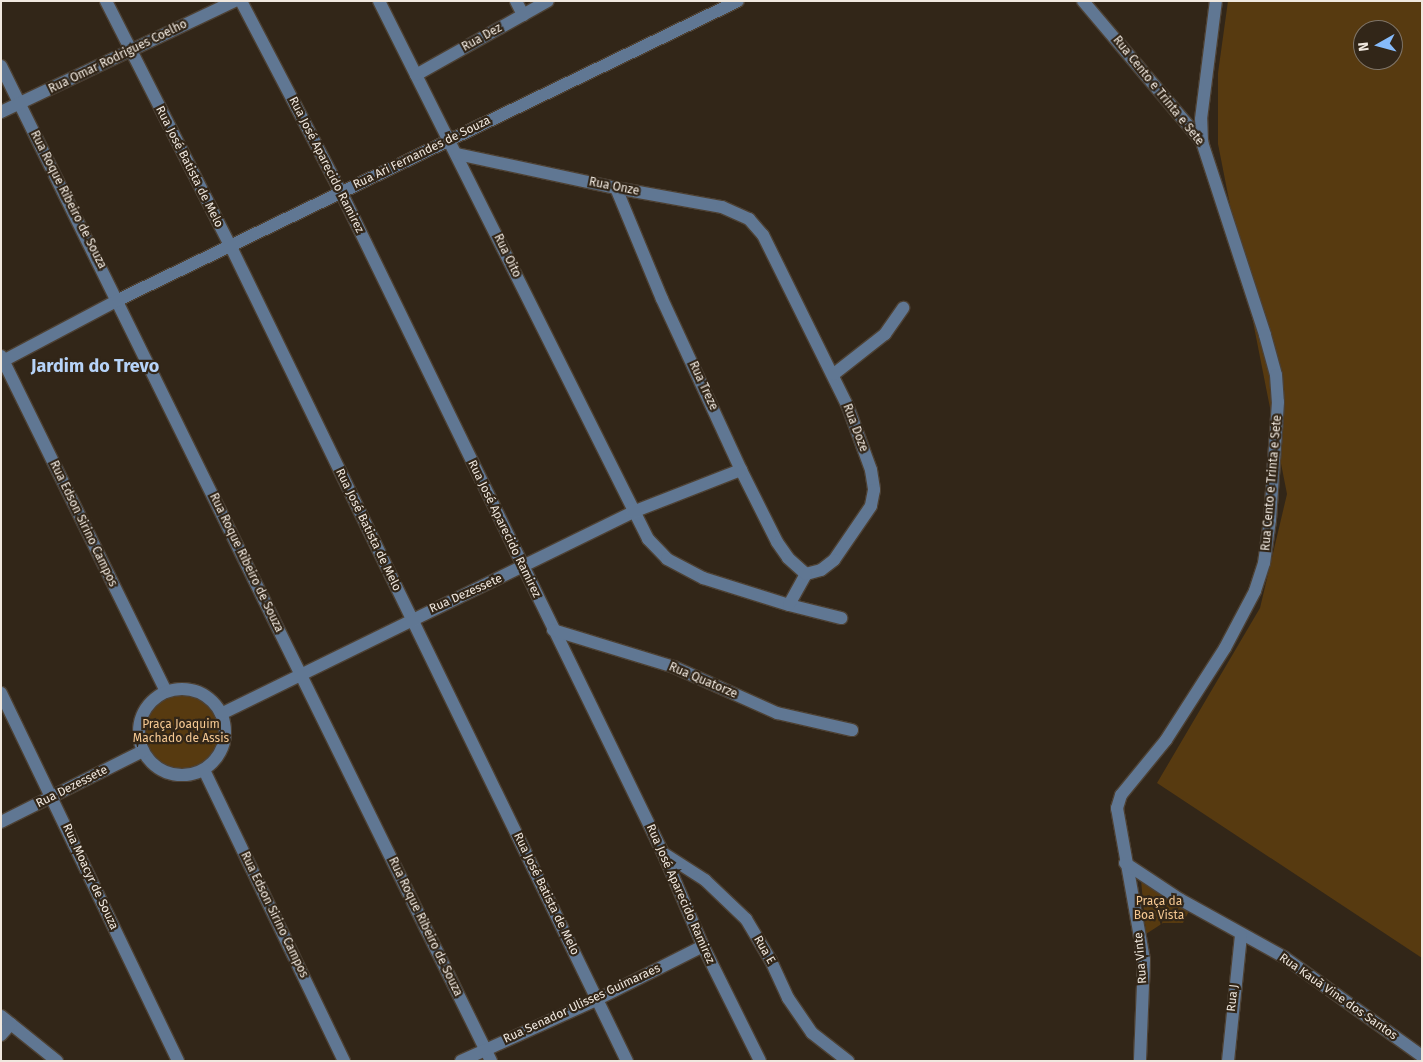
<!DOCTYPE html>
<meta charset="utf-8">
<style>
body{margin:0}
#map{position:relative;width:1423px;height:1062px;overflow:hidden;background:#322618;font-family:"Fira Sans",sans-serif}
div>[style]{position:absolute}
.green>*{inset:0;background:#573a10}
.round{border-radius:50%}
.roads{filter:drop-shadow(1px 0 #4d4134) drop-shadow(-1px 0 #4d4134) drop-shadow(0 1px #4d4134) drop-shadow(0 -1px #4d4134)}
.minor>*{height:12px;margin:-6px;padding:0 6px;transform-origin:6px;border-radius:6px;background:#607793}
.minor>.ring{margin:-6px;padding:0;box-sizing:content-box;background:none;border:12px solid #607793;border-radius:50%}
span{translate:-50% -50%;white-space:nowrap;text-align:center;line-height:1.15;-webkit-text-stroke:4.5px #322618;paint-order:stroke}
.street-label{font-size:12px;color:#f0e8df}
.park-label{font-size:12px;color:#f5c892}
.district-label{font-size:18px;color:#b6d3f8;font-weight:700}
.frame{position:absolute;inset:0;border:2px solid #f0e8df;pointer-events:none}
.north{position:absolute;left:1353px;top:20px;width:50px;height:50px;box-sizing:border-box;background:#322618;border:1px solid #7e7468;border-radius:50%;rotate:263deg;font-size:14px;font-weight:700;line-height:20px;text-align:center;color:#f0e8df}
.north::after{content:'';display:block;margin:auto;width:18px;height:22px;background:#86bbfb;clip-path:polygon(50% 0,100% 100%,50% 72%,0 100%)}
</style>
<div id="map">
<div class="green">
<i style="clip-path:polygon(evenodd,1228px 1px,1422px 1px,1422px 958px,1157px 783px,1260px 608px,1287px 494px,1218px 144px,1218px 73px,1228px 1px,1363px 30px,1393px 30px,1393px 60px,1363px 60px,1363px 30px)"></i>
<i class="round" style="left:141px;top:692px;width:80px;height:80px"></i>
<i style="clip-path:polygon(1141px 880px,1189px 911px,1183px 923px,1163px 923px,1146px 934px)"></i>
</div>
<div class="roads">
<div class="minor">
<i style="left:106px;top:1px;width:276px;rotate:63.1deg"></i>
<i style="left:231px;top:247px;width:905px;rotate:64.06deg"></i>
<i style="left:241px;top:1px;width:216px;rotate:62.4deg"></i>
<i style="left:341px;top:192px;width:735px;rotate:64.03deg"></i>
<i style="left:663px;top:853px;width:101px;rotate:66.7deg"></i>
<i style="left:703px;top:946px;width:128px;rotate:63.6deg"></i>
<i style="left:379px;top:1px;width:602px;rotate:63.43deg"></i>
<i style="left:648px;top:539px;width:28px;rotate:46deg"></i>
<i style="left:667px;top:559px;width:41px;rotate:27.8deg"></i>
<i style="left:703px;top:578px;width:90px;rotate:17.4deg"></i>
<i style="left:789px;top:605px;width:54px;rotate:14deg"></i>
<i style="left:516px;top:1px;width:16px;rotate:63deg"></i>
<i style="left:1083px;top:1px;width:185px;rotate:49.8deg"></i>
<i style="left:1202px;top:142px;width:203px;rotate:71.9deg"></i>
<i style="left:1265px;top:335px;width:41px;rotate:74.6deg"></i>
<i style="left:1276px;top:375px;width:27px;rotate:86deg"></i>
<i style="left:1278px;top:402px;width:118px;rotate:93.9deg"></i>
<i style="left:1270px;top:520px;width:43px;rotate:97.9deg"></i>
<i style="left:1264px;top:563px;width:29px;rotate:108deg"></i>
<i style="left:1255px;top:591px;width:64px;rotate:117.8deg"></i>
<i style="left:1225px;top:648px;width:109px;rotate:122.7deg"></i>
<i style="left:1166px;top:740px;width:71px;rotate:129.3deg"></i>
<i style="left:1121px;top:795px;width:14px;rotate:107deg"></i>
<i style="left:1117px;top:808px;width:154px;rotate:79.9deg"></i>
<i style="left:1144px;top:960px;width:101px;rotate:92.3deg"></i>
<i style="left:1px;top:66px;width:1109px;rotate:63.78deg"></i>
<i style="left:416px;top:75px;width:151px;rotate:-29.3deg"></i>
<i style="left:1px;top:112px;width:259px;rotate:-25.4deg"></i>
<i style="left:1202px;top:142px;width:23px;rotate:-92deg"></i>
<i style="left:1201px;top:119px;width:119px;rotate:-82.8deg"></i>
<i style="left:457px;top:154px;width:163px;rotate:12.1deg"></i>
<i style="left:616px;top:188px;width:108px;rotate:10.2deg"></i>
<i style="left:722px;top:207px;width:30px;rotate:24deg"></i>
<i style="left:749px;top:219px;width:21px;rotate:49deg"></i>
<i style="left:763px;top:235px;width:192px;rotate:63.7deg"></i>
<i style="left:848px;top:407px;width:67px;rotate:69.9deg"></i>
<i style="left:871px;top:470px;width:20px;rotate:81deg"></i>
<i style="left:874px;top:490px;width:16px;rotate:101deg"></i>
<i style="left:871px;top:506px;width:65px;rotate:124.4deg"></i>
<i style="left:834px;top:560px;width:16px;rotate:142deg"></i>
<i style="left:821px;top:570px;width:16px;rotate:165deg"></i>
<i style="left:806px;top:574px;width:35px;rotate:119deg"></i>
<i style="left:616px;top:188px;width:120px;rotate:67.5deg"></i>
<i style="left:662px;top:299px;width:188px;rotate:65.2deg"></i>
<i style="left:741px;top:470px;width:80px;rotate:63.4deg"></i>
<i style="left:777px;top:542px;width:19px;rotate:55deg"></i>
<i style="left:788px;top:558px;width:24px;rotate:42deg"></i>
<i style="left:1px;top:356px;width:374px;rotate:63.8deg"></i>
<i style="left:1px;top:362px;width:132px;rotate:-27.9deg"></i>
<i style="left:118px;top:300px;width:688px;rotate:-25.75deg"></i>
<i style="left:834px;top:374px;width:65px;rotate:-38.1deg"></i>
<i style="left:885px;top:334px;width:32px;rotate:-55deg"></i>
<i style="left:553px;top:630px;width:127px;rotate:17deg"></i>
<i style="left:674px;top:667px;width:113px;rotate:24.1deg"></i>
<i style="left:777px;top:713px;width:77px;rotate:12.8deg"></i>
<i class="ring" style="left:139px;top:689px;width:74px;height:74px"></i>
<i style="left:1px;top:693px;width:408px;rotate:64.3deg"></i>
<i style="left:221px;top:714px;width:459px;rotate:-26.1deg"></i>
<i style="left:633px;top:512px;width:116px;rotate:-21.3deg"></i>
<i style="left:204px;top:770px;width:323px;rotate:64.3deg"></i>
<i style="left:1px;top:822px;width:159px;rotate:-26.6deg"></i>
<i style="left:663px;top:853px;width:50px;rotate:32.7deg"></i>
<i style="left:705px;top:880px;width:57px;rotate:43.6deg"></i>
<i style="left:746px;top:919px;width:49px;rotate:59.2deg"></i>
<i style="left:771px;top:961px;width:41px;rotate:65.3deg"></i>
<i style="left:788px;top:998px;width:42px;rotate:55.6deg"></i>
<i style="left:812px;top:1033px;width:46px;rotate:37.9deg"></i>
<i style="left:1125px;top:863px;width:67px;rotate:33.5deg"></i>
<i style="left:1181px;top:900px;width:118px;rotate:29deg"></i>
<i style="left:1284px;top:957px;width:170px;rotate:35.7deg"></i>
<i style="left:1px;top:1016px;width:72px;rotate:38.8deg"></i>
<i style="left:1px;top:1035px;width:15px;rotate:-48deg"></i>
<i style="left:461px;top:1061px;width:150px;rotate:-24.3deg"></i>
<i style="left:598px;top:999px;width:118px;rotate:-26.8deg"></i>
<i style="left:1228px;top:1061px;width:127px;rotate:-84.1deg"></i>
</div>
</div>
<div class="street-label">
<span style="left:482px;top:38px;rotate:-29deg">Rua Dez</span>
<span style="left:118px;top:57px;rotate:-26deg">Rua Omar Rodrigues Coelho</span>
<span style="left:1158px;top:91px;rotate:51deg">Rua Cento e Trinta e Sete</span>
<span style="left:422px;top:153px;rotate:-26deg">Rua Ari Fernandes de Souza</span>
<span style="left:326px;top:165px;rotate:63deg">Rua José Aparecido Ramirez</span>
<span style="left:189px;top:167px;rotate:63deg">Rua José Batista de Melo</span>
<span style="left:614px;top:187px;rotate:11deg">Rua Onze</span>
<span style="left:68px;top:200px;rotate:63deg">Rua Roque Ribeiro de Souza</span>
<span style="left:507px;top:256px;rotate:64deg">Rua Oito</span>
<span style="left:703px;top:386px;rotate:65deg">Rua Treze</span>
<span style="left:855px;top:428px;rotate:69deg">Rua Doze</span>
<span style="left:1272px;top:483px;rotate:-85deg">Rua Cento e Trinta e Sete</span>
<span style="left:83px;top:524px;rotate:64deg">Rua Edson Sirino Campos</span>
<span style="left:504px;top:529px;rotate:64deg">Rua José Aparecido Ramirez</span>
<span style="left:368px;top:530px;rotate:64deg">Rua José Batista de Melo</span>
<span style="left:246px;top:563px;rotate:64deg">Rua Roque Ribeiro de Souza</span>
<span style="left:466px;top:594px;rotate:-24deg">Rua Dezessete</span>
<span style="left:703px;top:681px;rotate:23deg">Rua Quatorze</span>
<span style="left:72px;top:787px;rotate:-27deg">Rua Dezessete</span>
<span style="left:90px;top:877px;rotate:65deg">Rua Moacyr de Souza</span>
<span style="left:546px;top:894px;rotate:64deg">Rua José Batista de Melo</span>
<span style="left:680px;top:894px;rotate:66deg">Rua José Aparecido Ramirez</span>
<span style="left:274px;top:915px;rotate:64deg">Rua Edson Sirino Campos</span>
<span style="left:425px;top:927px;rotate:64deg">Rua Roque Ribeiro de Souza</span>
<span style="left:764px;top:950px;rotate:60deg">Rua E</span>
<span style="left:1141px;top:958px;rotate:-95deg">Rua Vinte</span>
<span style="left:1338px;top:997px;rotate:35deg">Rua Kauã Vine dos Santos</span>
<span style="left:1233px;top:998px;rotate:-84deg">Rua J</span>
<span style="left:582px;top:1004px;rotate:-25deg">Rua Senador Ulisses Guimaraes</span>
</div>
<div class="park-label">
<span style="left:181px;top:732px">Praça Joaquim<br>Machado de Assis</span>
<span style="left:1159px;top:909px">Praça da<br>Boa Vista</span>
</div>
<div class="district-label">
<span style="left:95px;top:366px">Jardim do Trevo</span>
</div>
<div class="frame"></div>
<div class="north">N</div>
</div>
